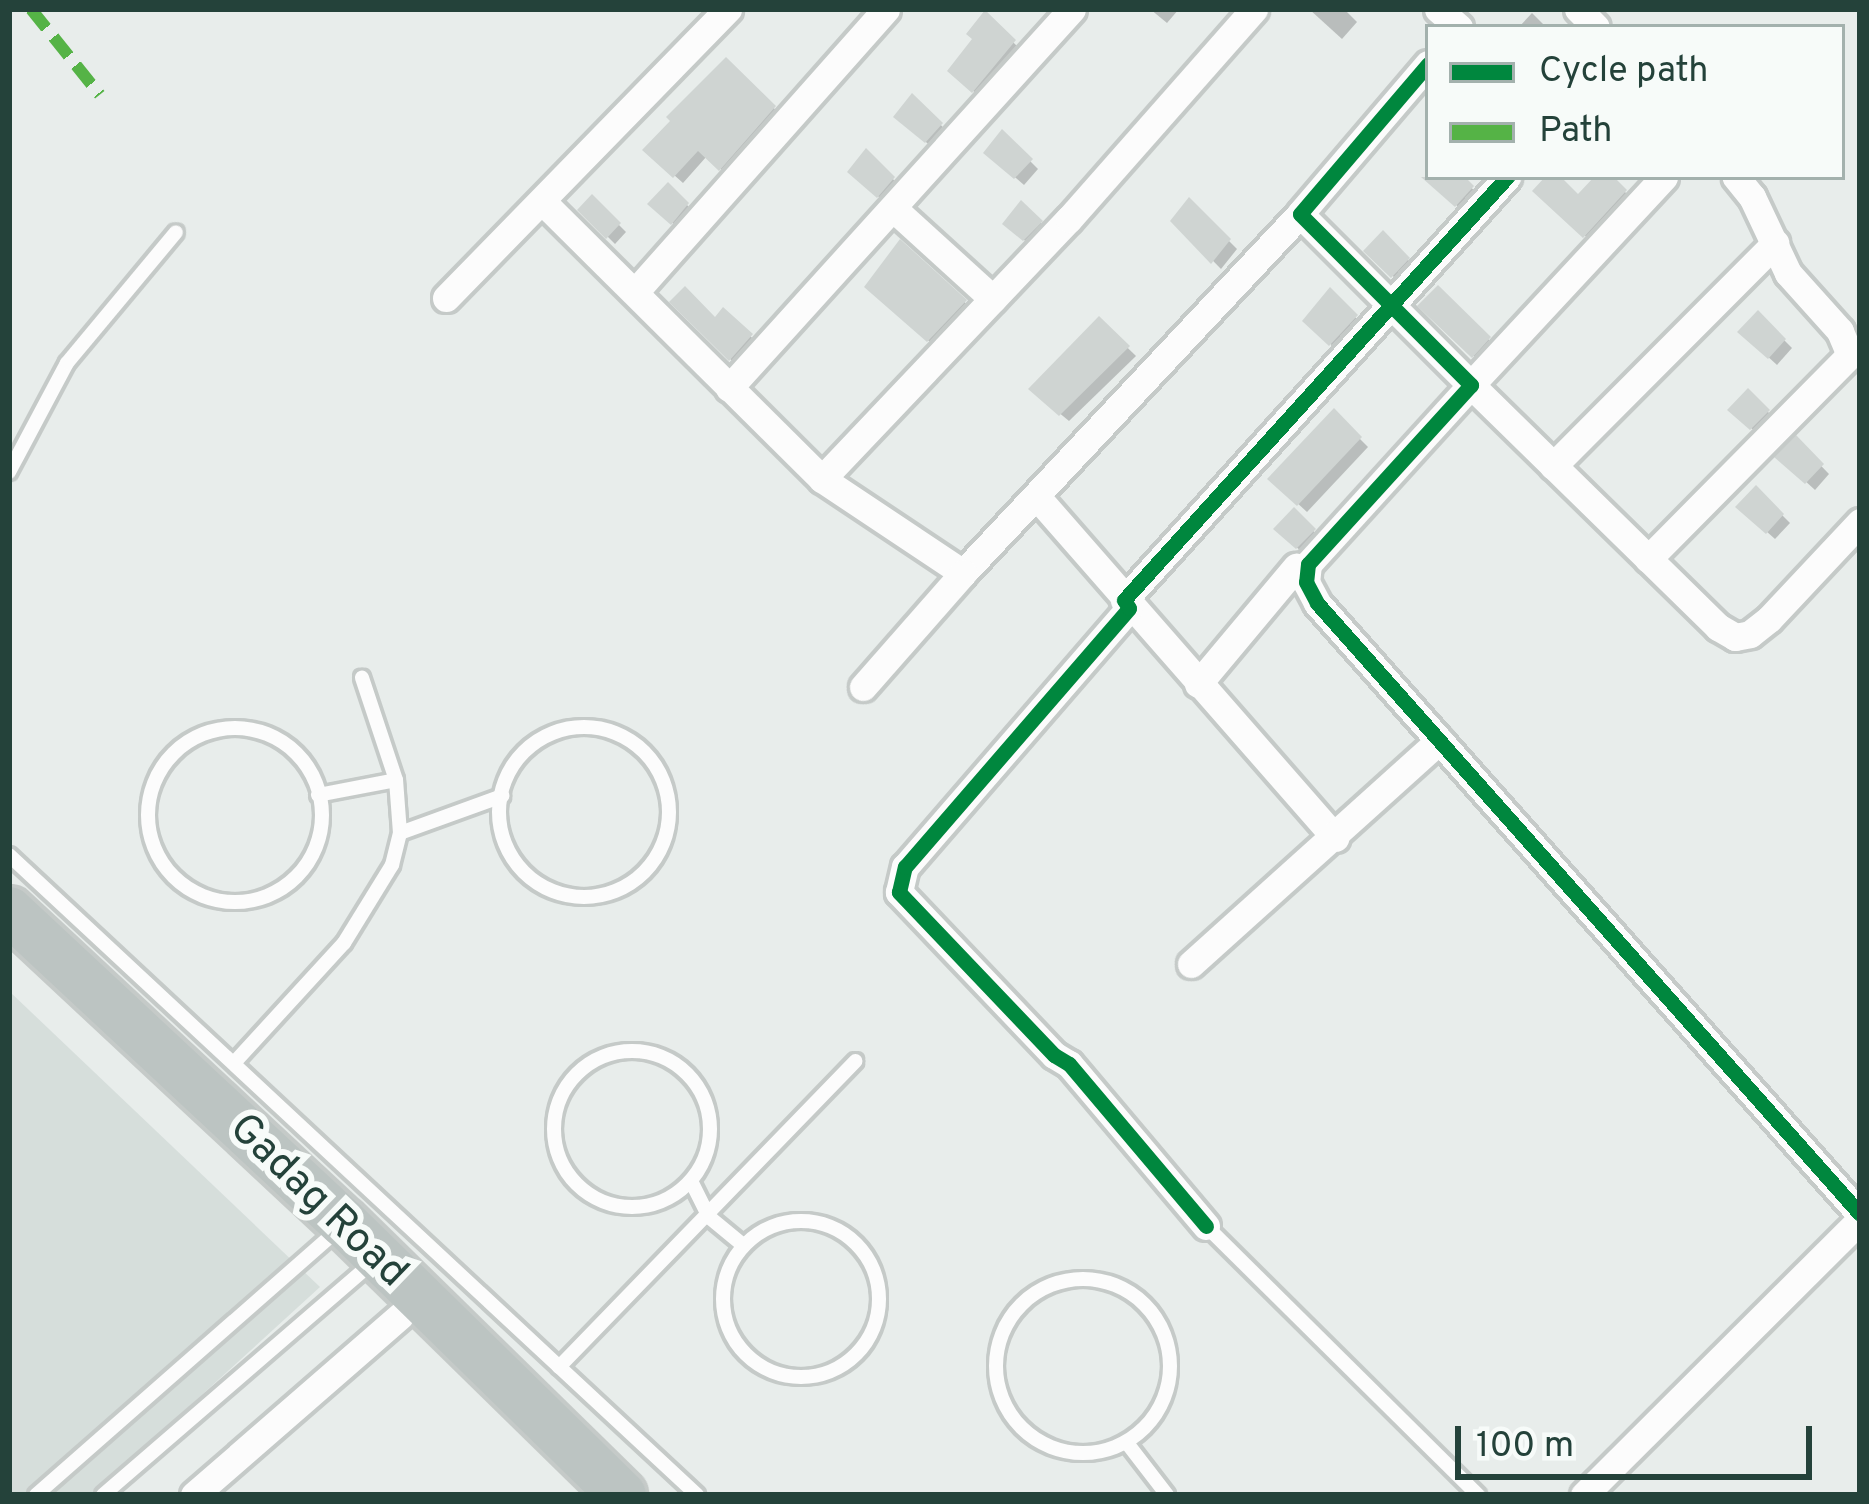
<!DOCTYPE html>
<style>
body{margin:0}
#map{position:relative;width:1869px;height:1504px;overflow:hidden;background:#e8edeb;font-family:Overpass,sans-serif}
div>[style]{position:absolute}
.built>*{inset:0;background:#d6dedb}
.shadow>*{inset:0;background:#0003}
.building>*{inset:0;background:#cfd4d2}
.roads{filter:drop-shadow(3px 0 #c5cac8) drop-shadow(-3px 0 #c5cac8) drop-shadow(0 3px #c5cac8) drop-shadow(0 -3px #c5cac8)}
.lane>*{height:14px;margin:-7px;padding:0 7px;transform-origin:7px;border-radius:7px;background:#fcfcfc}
.lane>.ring{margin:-7px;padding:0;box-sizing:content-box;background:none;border:14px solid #fcfcfc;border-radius:50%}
.street>*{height:27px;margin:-13.5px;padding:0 13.5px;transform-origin:13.5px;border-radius:13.5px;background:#fcfcfc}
.highway>*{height:48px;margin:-24px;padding:0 24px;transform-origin:24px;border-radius:24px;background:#bcc4c2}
.quiet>*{height:12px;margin-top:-6px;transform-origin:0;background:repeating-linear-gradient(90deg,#55b346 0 24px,transparent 0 36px)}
.cycleway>*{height:15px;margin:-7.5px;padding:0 7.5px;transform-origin:7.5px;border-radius:7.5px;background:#00873e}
span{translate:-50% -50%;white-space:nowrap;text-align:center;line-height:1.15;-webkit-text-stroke:12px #f7fbf9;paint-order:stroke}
.street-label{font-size:42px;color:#24423a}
.frame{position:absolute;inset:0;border:12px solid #24423a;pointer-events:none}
.legend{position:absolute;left:1425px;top:24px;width:420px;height:156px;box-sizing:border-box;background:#f7fbf9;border:3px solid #a3b1ad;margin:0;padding:15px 21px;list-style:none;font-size:36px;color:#24423a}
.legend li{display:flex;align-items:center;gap:24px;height:60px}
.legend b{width:60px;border:3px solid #a3b1ad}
.scale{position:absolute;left:1455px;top:1426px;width:357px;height:54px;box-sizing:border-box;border:6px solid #24423a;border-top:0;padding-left:15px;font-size:36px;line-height:42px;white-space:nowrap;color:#24423a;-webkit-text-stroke:9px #f7fbf9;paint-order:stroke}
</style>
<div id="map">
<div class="built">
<i style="clip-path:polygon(9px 991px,320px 1287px,92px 1495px,9px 1495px)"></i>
</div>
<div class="shadow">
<i style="clip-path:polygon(1150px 9px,1179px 9px,1167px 23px)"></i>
<i style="clip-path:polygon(1309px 9px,1344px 9px,1357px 22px,1342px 39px)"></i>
<i style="clip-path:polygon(1532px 13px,1546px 27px,1519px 27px)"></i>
<i style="clip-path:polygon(985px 15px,1021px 50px,981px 98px,951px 71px,976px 39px)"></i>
<i style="clip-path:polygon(726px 62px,782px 116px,728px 176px,707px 156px,683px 183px,646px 150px)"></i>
<i style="clip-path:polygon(912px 97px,949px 133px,934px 149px,905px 124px)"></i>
<i style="clip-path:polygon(1002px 133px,1038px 169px,1024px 185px,995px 160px)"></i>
<i style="clip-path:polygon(866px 153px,901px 187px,886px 203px,859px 180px)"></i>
<i style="clip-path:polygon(1443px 177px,1460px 177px,1480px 196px,1465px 213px,1435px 186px)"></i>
<i style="clip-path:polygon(1549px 177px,1557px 177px,1578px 198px,1598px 177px,1610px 177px,1633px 200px,1593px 243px,1536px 191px)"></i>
<i style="clip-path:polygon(668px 186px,695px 213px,680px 230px,652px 204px)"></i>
<i style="clip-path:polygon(592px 198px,626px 232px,615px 244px,581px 210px)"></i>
<i style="clip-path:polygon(1190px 202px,1237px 249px,1221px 269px,1174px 221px)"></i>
<i style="clip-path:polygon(1022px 204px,1048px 230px,1032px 247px,1006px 224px)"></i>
<i style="clip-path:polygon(1383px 234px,1415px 267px,1401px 284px,1367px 251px)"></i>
<i style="clip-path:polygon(900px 243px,973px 310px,937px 348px,876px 295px)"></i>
<i style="clip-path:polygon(1438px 289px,1496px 347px,1481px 363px,1422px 306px)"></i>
<i style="clip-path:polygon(1330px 292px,1363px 325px,1339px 352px,1306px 321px)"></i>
<i style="clip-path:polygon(674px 302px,716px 321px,723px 312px,759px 344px,738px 367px)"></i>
<i style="clip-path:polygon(1758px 314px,1792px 348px,1777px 365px,1741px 332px)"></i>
<i style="clip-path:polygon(1099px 320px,1136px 356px,1069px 421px,1040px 397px)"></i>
<i style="clip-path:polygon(1748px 392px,1776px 420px,1760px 436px,1731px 410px)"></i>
<i style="clip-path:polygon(1334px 413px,1368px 447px,1307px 512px,1271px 479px)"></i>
<i style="clip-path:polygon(1796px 440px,1829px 474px,1815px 490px,1779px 457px)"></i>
<i style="clip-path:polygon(1756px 489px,1790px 523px,1775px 539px,1739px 507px)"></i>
<i style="clip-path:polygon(1294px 511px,1321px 539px,1305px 555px,1277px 529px)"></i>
</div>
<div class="building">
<i style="clip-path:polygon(985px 10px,1016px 40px,972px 93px,947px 71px,972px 39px,966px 34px)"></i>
<i style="clip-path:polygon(726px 57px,776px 106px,719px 171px,698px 151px,673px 178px,642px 150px,670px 121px,666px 117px)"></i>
<i style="clip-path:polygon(912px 93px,943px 123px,925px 143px,893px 117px)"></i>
<i style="clip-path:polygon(1002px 129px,1033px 159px,1014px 179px,983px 153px)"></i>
<i style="clip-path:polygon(866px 148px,895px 177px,877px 198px,847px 172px)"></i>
<i style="clip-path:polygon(1421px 177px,1465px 177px,1474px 186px,1455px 207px)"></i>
<i style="clip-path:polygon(1545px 177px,1561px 177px,1578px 194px,1594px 177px,1614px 177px,1627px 190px,1583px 238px,1532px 191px)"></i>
<i style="clip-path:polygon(668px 182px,689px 203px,671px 225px,647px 204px)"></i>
<i style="clip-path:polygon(592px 194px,621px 223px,606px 239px,577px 210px)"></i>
<i style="clip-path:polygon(1189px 197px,1231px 239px,1211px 264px,1170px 221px)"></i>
<i style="clip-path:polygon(1021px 200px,1043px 221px,1023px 241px,1002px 224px)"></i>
<i style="clip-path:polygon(1383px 230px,1410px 258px,1391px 278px,1363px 251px)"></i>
<i style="clip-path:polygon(900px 239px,967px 300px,927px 342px,864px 287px)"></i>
<i style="clip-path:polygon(1438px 285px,1491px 337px,1472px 358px,1417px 306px)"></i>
<i style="clip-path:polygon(685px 286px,715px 317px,723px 307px,753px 334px,729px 361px,669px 302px)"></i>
<i style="clip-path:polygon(1330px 287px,1358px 315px,1329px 346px,1302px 321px)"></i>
<i style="clip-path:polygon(1758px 310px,1786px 339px,1768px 359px,1737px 332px)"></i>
<i style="clip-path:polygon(1099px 316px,1130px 346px,1059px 416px,1028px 389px)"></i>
<i style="clip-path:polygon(1748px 388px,1770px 410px,1750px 430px,1727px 410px)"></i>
<i style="clip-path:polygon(1334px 408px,1362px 437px,1297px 506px,1267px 479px)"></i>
<i style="clip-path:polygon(1796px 435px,1824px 464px,1805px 484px,1774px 457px)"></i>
<i style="clip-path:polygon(1756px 485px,1784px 514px,1766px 534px,1735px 507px)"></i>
<i style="clip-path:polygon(1294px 507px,1316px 529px,1296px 549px,1273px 529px)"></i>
</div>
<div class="roads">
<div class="lane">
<i style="left:9px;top:472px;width:123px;rotate:-62deg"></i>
<i style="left:67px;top:363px;width:170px;rotate:-50.2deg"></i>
<i class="ring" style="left:499px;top:727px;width:156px;height:156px"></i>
<i class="ring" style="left:148px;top:728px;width:160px;height:160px"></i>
<i style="left:318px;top:795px;width:79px;rotate:-10.9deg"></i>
<i style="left:400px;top:833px;width:109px;rotate:-19.9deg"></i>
<i style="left:9px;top:855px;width:940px;rotate:42.93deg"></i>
<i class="ring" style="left:554px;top:1051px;width:142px;height:142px"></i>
<i style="left:234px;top:1063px;width:163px;rotate:-47.5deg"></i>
<i style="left:344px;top:943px;width:92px;rotate:-58.4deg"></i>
<i style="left:392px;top:865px;width:33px;rotate:-76deg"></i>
<i style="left:400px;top:833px;width:53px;rotate:-94.3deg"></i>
<i style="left:396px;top:780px;width:108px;rotate:-108.4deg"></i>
<i style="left:691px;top:1181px;width:40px;rotate:63.4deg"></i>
<i style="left:709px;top:1217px;width:44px;rotate:39.5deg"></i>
<i class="ring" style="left:723px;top:1221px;width:142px;height:142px"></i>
<i style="left:1206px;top:1226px;width:383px;rotate:44.7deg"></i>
<i class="ring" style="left:996px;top:1279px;width:160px;height:160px"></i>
<i style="left:559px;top:1367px;width:426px;rotate:-45.9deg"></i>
<i style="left:1127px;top:1443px;width:66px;rotate:52.4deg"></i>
<i style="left:36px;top:1495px;width:403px;rotate:-41.3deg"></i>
<i style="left:103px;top:1495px;width:357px;rotate:-40.8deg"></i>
</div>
<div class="street">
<i style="left:1438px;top:9px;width:28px;rotate:41deg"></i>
<i style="left:1578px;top:9px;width:25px;rotate:45deg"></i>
<i style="left:1428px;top:64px;width:197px;rotate:130.5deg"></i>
<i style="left:1300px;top:214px;width:242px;rotate:45deg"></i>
<i style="left:1471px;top:385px;width:242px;rotate:132.3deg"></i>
<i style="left:1308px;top:564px;width:18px;rotate:96deg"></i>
<i style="left:1306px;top:582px;width:24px;rotate:62deg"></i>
<i style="left:1317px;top:603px;width:817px;rotate:48.37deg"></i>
<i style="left:1664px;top:177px;width:284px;rotate:132.9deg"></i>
<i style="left:1471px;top:385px;width:346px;rotate:44.4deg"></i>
<i style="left:1718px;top:627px;width:20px;rotate:30deg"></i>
<i style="left:1735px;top:637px;width:15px;rotate:-11deg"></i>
<i style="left:1750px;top:634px;width:24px;rotate:-38deg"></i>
<i style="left:1769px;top:619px;width:133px;rotate:-46.8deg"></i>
<i style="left:544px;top:203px;width:392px;rotate:44.8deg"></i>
<i style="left:822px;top:479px;width:169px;rotate:33.7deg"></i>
<i style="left:963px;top:573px;width:492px;rotate:-46.8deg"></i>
<i style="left:893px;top:208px;width:135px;rotate:42.3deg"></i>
<i style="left:635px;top:292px;width:378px;rotate:-48.4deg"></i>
<i style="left:446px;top:298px;width:404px;rotate:-45.7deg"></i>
<i style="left:729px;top:388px;width:511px;rotate:-47.85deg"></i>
<i style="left:1553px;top:466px;width:315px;rotate:-45.1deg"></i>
<i style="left:822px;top:479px;width:359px;rotate:-46.5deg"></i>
<i style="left:1069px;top:219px;width:280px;rotate:-48.6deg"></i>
<i style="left:1037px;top:497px;width:453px;rotate:48.8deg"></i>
<i style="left:1648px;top:559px;width:287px;rotate:-45.3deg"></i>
<i style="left:1850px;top:355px;width:26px;rotate:-113deg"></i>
<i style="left:1840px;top:331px;width:78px;rotate:-131.9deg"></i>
<i style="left:1788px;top:273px;width:84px;rotate:-115.3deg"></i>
<i style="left:1752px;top:197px;width:26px;rotate:-129deg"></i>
<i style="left:1198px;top:684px;width:153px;rotate:-50.1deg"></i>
<i style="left:863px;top:687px;width:152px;rotate:-48.7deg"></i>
<i style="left:1191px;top:964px;width:334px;rotate:-42deg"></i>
<i style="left:1206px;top:1226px;width:212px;rotate:-130.2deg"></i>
<i style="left:1069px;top:1064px;width:17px;rotate:-149deg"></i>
<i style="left:1054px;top:1055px;width:225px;rotate:-133.6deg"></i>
<i style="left:899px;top:892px;width:26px;rotate:-77deg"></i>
<i style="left:905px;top:867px;width:342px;rotate:-49.1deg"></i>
<i style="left:1129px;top:608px;width:9px;rotate:-122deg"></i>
<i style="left:1124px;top:600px;width:571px;rotate:-47.84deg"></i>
<i style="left:194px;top:1495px;width:273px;rotate:-41deg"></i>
<i style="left:1584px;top:1495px;width:390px;rotate:-44.9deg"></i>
</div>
<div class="highway">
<i style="left:9px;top:911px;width:458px;rotate:43deg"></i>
<i style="left:344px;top:1223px;width:389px;rotate:44.4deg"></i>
</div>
</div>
<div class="quiet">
<i style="left:31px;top:9px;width:110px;rotate:51.3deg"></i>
</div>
<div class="cycleway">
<i style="left:1428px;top:64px;width:197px;rotate:130.5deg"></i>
<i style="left:1300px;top:214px;width:242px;rotate:45deg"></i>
<i style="left:1471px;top:385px;width:242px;rotate:132.3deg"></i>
<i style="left:1308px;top:564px;width:18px;rotate:96deg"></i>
<i style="left:1306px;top:582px;width:24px;rotate:62deg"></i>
<i style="left:1317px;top:603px;width:817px;rotate:48.37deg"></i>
<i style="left:1206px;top:1226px;width:212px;rotate:-130.2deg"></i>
<i style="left:1069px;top:1064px;width:17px;rotate:-149deg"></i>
<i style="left:1054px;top:1055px;width:225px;rotate:-133.6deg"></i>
<i style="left:899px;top:892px;width:26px;rotate:-77deg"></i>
<i style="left:905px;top:867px;width:342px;rotate:-49.1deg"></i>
<i style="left:1129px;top:608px;width:9px;rotate:-122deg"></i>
<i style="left:1124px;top:600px;width:571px;rotate:-47.84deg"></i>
</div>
<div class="street-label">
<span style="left:317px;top:1202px;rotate:44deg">Gadag Road</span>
</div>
<div class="frame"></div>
<ul class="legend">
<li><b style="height:15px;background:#00873e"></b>Cycle path</li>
<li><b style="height:15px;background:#55b346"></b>Path</li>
</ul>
<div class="scale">100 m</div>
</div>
